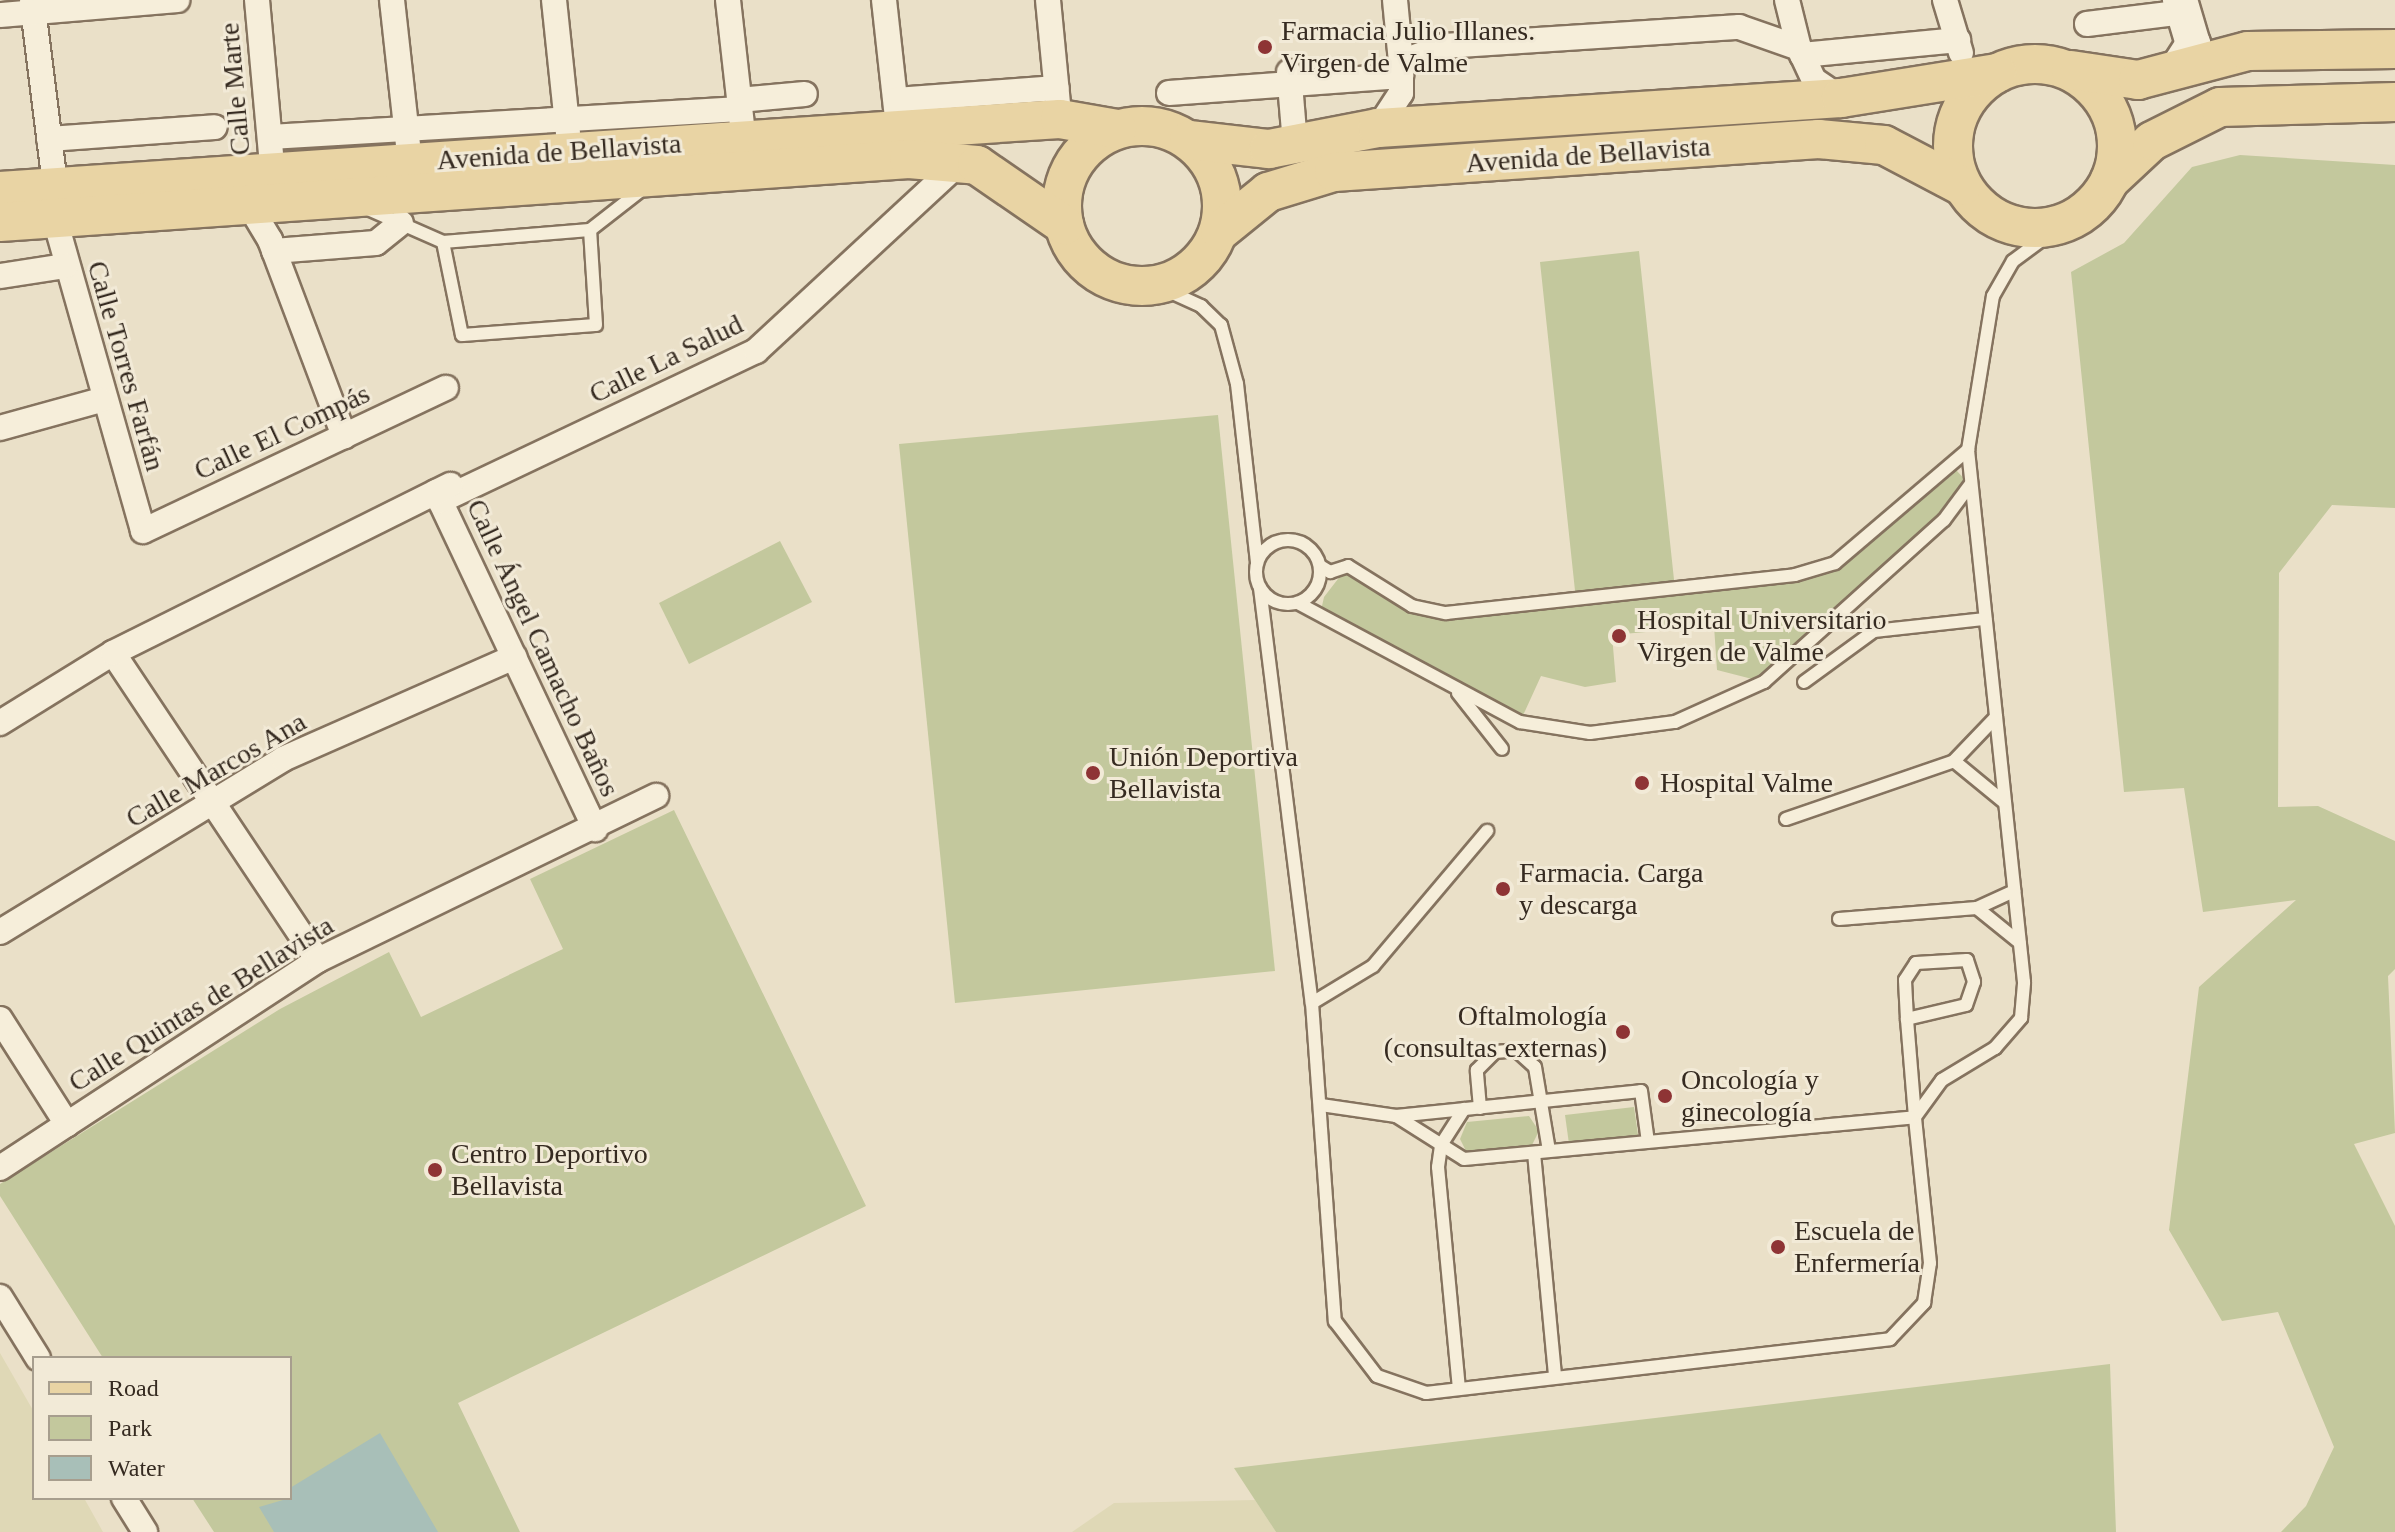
<!DOCTYPE html>
<meta charset="utf-8">
<style>
body{margin:0}
#map{position:relative;width:2395px;height:1532px;overflow:hidden;background:#eae0c8;font-family:"Times New Roman",serif}
div>[style]{position:absolute}
.farmland>*{inset:0;background:#dfd8b6}
.green>*{inset:0;background:#c3c89d}
.water>*{inset:0;background:#a8bfb8}
.roads{filter:drop-shadow(2px 0 #85735f) drop-shadow(-2px 0 #85735f) drop-shadow(0 2px #85735f) drop-shadow(0 -2px #85735f)}
.lane>*{height:12px;margin:-6px;padding:0 6px;transform-origin:6px;border-radius:6px;background:#f6eeda}
.lane>.ring{margin:-6px;padding:0;box-sizing:content-box;background:none;border:12px solid #f6eeda;border-radius:50%}
.street>*{height:24px;margin:-12px;padding:0 12px;transform-origin:12px;border-radius:12px;background:#f6eeda}
.secondary>*{height:34px;margin:-17px;padding:0 17px;transform-origin:17px;border-radius:17px;background:#f6eeda}
.primary>*{height:38px;margin:-19px;padding:0 19px;transform-origin:19px;border-radius:19px;background:#e9d4a4}
.primary>.ring{margin:-19px;padding:0;box-sizing:content-box;background:none;border:38px solid #e9d4a4;border-radius:50%}
.dots>*{width:22px;height:22px;translate:-50% -50%;box-sizing:border-box;border:4px solid #f2ead7;border-radius:50%}
span{translate:-50% -50%;white-space:nowrap;text-align:center;line-height:1.15;-webkit-text-stroke:6px #f2ead7;paint-order:stroke}
.poi-label{font-size:28px;color:#362b21}
.left{translate:0 -50%;text-align:left}
.right{translate:-100% -50%;text-align:right}
.street-label{font-size:28px;color:#362b21}
.legend{position:absolute;left:32px;top:1356px;width:260px;height:144px;box-sizing:border-box;background:#f2ead7;border:2px solid #a79e8e;margin:0;padding:10px 14px;list-style:none;font-size:24px;color:#362b21}
.legend li{display:flex;align-items:center;gap:16px;height:40px}
.legend b{width:40px;border:2px solid #a79e8e}
</style>
<div id="map">
<div class="farmland">
<i style="clip-path:polygon(0 1353px,34px 1412px,34px 1498px,84px 1498px,103px 1532px,0 1532px)"></i>
<i style="clip-path:polygon(1255px 1500px,1276px 1532px,1072px 1532px,1114px 1503px)"></i>
</div>
<div class="green">
<i style="clip-path:polygon(2240px 155px,2395px 165px,2395px 508px,2332px 505px,2279px 573px,2278px 807px,2318px 806px,2395px 841px,2395px 969px,2388px 976px,2395px 1133px,2354px 1144px,2395px 1226px,2395px 1532px,2281px 1532px,2306px 1506px,2334px 1447px,2278px 1312px,2222px 1321px,2169px 1230px,2199px 987px,2296px 900px,2203px 912px,2184px 788px,2124px 792px,2071px 272px,2124px 243px,2192px 167px)"></i>
<i style="clip-path:polygon(1639px 251px,1675px 589px,1835px 563px,1940px 471px,1957px 471px,1970px 485px,1944px 520px,1764px 682px,1717px 670px,1714px 626px,1612px 635px,1616px 682px,1585px 687px,1541px 676px,1520px 722px,1320px 615px,1324px 597px,1348px 566px,1412px 606px,1446px 613px,1576px 600px,1540px 262px)"></i>
<i style="clip-path:polygon(1218px 415px,1275px 971px,955px 1003px,899px 444px)"></i>
<i style="clip-path:polygon(780px 541px,812px 602px,689px 664px,659px 603px)"></i>
<i style="clip-path:polygon(674px 810px,866px 1206px,458px 1403px,520px 1532px,214px 1532px,192px 1498px,290px 1498px,290px 1358px,103px 1358px,0 1196px,0 1184px,280px 1009px,389px 952px,421px 1017px,563px 949px,530px 879px)"></i>
<i style="clip-path:polygon(1634px 1107px,1638px 1135px,1569px 1144px,1565px 1115px)"></i>
<i style="clip-path:polygon(1529px 1116px,1539px 1131px,1531px 1147px,1466px 1151px,1460px 1139px,1467px 1122px)"></i>
<i style="clip-path:polygon(2110px 1364px,2116px 1532px,1276px 1532px,1234px 1468px)"></i>
</div>
<div class="water">
<i style="clip-path:polygon(380px 1433px,438px 1532px,274px 1532px,259px 1507px,290px 1498px,290px 1488px)"></i>
</div>
<div class="roads">
<div class="lane">
<i style="left:368px;top:209px;width:82px;rotate:23.7deg"></i>
<i style="left:443px;top:242px;width:95px;rotate:78.5deg"></i>
<i style="left:462px;top:335px;width:134px;rotate:-4.3deg"></i>
<i style="left:596px;top:325px;width:95px;rotate:-93.6deg"></i>
<i style="left:443px;top:242px;width:147px;rotate:-4.7deg"></i>
<i style="left:590px;top:230px;width:70px;rotate:-38deg"></i>
<i style="left:1155px;top:285px;width:51px;rotate:24.5deg"></i>
<i style="left:1201px;top:306px;width:28px;rotate:44deg"></i>
<i style="left:1221px;top:325px;width:61px;rotate:74.8deg"></i>
<i style="left:1237px;top:384px;width:180px;rotate:83.6deg"></i>
<i class="ring" style="left:1256px;top:540px;width:52px;height:52px"></i>
<i style="left:1320px;top:566px;width:12px;rotate:31deg"></i>
<i style="left:1330px;top:572px;width:19px;rotate:-18deg"></i>
<i style="left:1348px;top:566px;width:75px;rotate:32deg"></i>
<i style="left:1412px;top:606px;width:35px;rotate:12deg"></i>
<i style="left:1446px;top:613px;width:351px;rotate:-6.2deg"></i>
<i style="left:1795px;top:575px;width:42px;rotate:-16.7deg"></i>
<i style="left:1835px;top:563px;width:175px;rotate:-40.4deg"></i>
<i style="left:1260px;top:588px;width:418px;rotate:82.9deg"></i>
<i style="left:1312px;top:1003px;width:319px;rotate:85.9deg"></i>
<i style="left:1335px;top:1321px;width:69px;rotate:52.6deg"></i>
<i style="left:1377px;top:1376px;width:52px;rotate:19.1deg"></i>
<i style="left:1426px;top:1393px;width:467px;rotate:-6.6deg"></i>
<i style="left:1890px;top:1339px;width:50px;rotate:-46.6deg"></i>
<i style="left:1924px;top:1303px;width:40px;rotate:-81.5deg"></i>
<i style="left:1930px;top:1263px;width:147px;rotate:-95.9deg"></i>
<i style="left:1915px;top:1117px;width:98px;rotate:-94.7deg"></i>
<i style="left:1907px;top:1019px;width:39px;rotate:-93deg"></i>
<i style="left:1905px;top:980px;width:20px;rotate:-57deg"></i>
<i style="left:1916px;top:963px;width:51px;rotate:-3.4deg"></i>
<i style="left:1967px;top:960px;width:23px;rotate:72deg"></i>
<i style="left:1974px;top:982px;width:24px;rotate:109deg"></i>
<i style="left:1966px;top:1005px;width:61px;rotate:166.7deg"></i>
<i style="left:1298px;top:603px;width:252px;rotate:28.2deg"></i>
<i style="left:1520px;top:722px;width:71px;rotate:8.9deg"></i>
<i style="left:1590px;top:733px;width:86px;rotate:-7.4deg"></i>
<i style="left:1675px;top:722px;width:98px;rotate:-24.2deg"></i>
<i style="left:1764px;top:682px;width:242px;rotate:-42deg"></i>
<i style="left:1944px;top:520px;width:44px;rotate:-53.4deg"></i>
<i style="left:1804px;top:682px;width:87px;rotate:-36.1deg"></i>
<i style="left:1874px;top:631px;width:112px;rotate:-6.2deg"></i>
<i style="left:1458px;top:693px;width:71px;rotate:51.8deg"></i>
<i style="left:1954px;top:761px;width:61px;rotate:-46.3deg"></i>
<i style="left:1786px;top:819px;width:178px;rotate:-19deg"></i>
<i style="left:1954px;top:761px;width:66px;rotate:39.5deg"></i>
<i style="left:1977px;top:908px;width:41px;rotate:-24.7deg"></i>
<i style="left:1839px;top:919px;width:138px;rotate:-4.6deg"></i>
<i style="left:1977px;top:908px;width:55px;rotate:39.1deg"></i>
<i style="left:1312px;top:1003px;width:71px;rotate:-31.2deg"></i>
<i style="left:1373px;top:966px;width:177px;rotate:-49.8deg"></i>
<i style="left:1321px;top:1105px;width:76px;rotate:8.3deg"></i>
<i style="left:1396px;top:1116px;width:246px;rotate:-5.8deg"></i>
<i style="left:1641px;top:1091px;width:51px;rotate:82.2deg"></i>
<i style="left:1480px;top:1108px;width:38px;rotate:-95deg"></i>
<i style="left:1477px;top:1070px;width:25px;rotate:-45deg"></i>
<i style="left:1495px;top:1052px;width:21px;rotate:-5deg"></i>
<i style="left:1516px;top:1050px;width:25px;rotate:42deg"></i>
<i style="left:1535px;top:1067px;width:85px;rotate:80.5deg"></i>
<i style="left:1396px;top:1116px;width:80px;rotate:32.3deg"></i>
<i style="left:1464px;top:1159px;width:453px;rotate:-5.3deg"></i>
<i style="left:1915px;top:1117px;width:46px;rotate:-53.9deg"></i>
<i style="left:1942px;top:1080px;width:62px;rotate:-31.1deg"></i>
<i style="left:1995px;top:1048px;width:40px;rotate:-49deg"></i>
<i style="left:2021px;top:1018px;width:36px;rotate:-85deg"></i>
<i style="left:2024px;top:982px;width:535px;rotate:-96.01deg"></i>
<i style="left:1968px;top:450px;width:156px;rotate:-80.8deg"></i>
<i style="left:1993px;top:296px;width:40px;rotate:-60.3deg"></i>
<i style="left:2013px;top:261px;width:62px;rotate:-36.5deg"></i>
<i style="left:1534px;top:1153px;width:225px;rotate:84.6deg"></i>
<i style="left:1459px;top:1389px;width:223px;rotate:-95.4deg"></i>
<i style="left:1438px;top:1167px;width:22px;rotate:-82deg"></i>
<i style="left:1441px;top:1145px;width:43px;rotate:-57.4deg"></i>
</div>
<div class="street">
<i style="left:32px;top:0;width:186px;rotate:82.9deg"></i>
<i style="left:257px;top:0;width:154px;rotate:84.8deg"></i>
<i style="left:392px;top:0;width:146px;rotate:83.7deg"></i>
<i style="left:554px;top:0;width:134px;rotate:84deg"></i>
<i style="left:728px;top:0;width:126px;rotate:83.6deg"></i>
<i style="left:884px;top:0;width:118px;rotate:83.7deg"></i>
<i style="left:1048px;top:0;width:104px;rotate:84.5deg"></i>
<i style="left:1395px;top:0;width:62px;rotate:84.5deg"></i>
<i style="left:1787px;top:0;width:49px;rotate:76deg"></i>
<i style="left:1945px;top:0;width:55px;rotate:73.2deg"></i>
<i style="left:0;top:15px;width:178px;rotate:-4.8deg"></i>
<i style="left:2087px;top:24px;width:99px;rotate:-7deg"></i>
<i style="left:1802px;top:55px;width:157px;rotate:-5.5deg"></i>
<i style="left:1289px;top:72px;width:72px;rotate:85.2deg"></i>
<i style="left:1169px;top:93px;width:233px;rotate:-4.2deg"></i>
<i style="left:739px;top:100px;width:66px;rotate:-5.2deg"></i>
<i style="left:896px;top:100px;width:161px;rotate:-4.3deg"></i>
<i style="left:1378px;top:128px;width:42px;rotate:-56.7deg"></i>
<i style="left:1401px;top:93px;width:31px;rotate:-90deg"></i>
<i style="left:1401px;top:62px;width:46px;rotate:-20.4deg"></i>
<i style="left:1444px;top:46px;width:296px;rotate:-3.7deg"></i>
<i style="left:1739px;top:27px;width:64px;rotate:19.3deg"></i>
<i style="left:1799px;top:48px;width:35px;rotate:65deg"></i>
<i style="left:1814px;top:80px;width:32px;rotate:34deg"></i>
<i style="left:270px;top:137px;width:471px;rotate:-3.4deg"></i>
<i style="left:49px;top:139px;width:166px;rotate:-4.1deg"></i>
<i style="left:246px;top:200px;width:47px;rotate:59deg"></i>
<i style="left:270px;top:240px;width:210px;rotate:69.3deg"></i>
<i style="left:54px;top:216px;width:327px;rotate:74.2deg"></i>
<i style="left:143px;top:531px;width:335px;rotate:-25.3deg"></i>
<i style="left:274px;top:251px;width:102px;rotate:-4.5deg"></i>
<i style="left:376px;top:243px;width:32px;rotate:-39deg"></i>
<i style="left:0;top:276px;width:66px;rotate:-8.7deg"></i>
<i style="left:0;top:428px;width:105px;rotate:-15.5deg"></i>
<i style="left:436px;top:492px;width:373px;rotate:64.7deg"></i>
<i style="left:440px;top:501px;width:350px;rotate:-25.4deg"></i>
<i style="left:756px;top:351px;width:277px;rotate:-42.8deg"></i>
<i style="left:113px;top:653px;width:369px;rotate:56.3deg"></i>
<i style="left:0;top:723px;width:133px;rotate:-31.8deg"></i>
<i style="left:113px;top:653px;width:377px;rotate:-26.5deg"></i>
<i style="left:0;top:932px;width:332px;rotate:-31.4deg"></i>
<i style="left:283px;top:759px;width:253px;rotate:-23.8deg"></i>
<i style="left:0;top:1019px;width:125px;rotate:57.5deg"></i>
<i style="left:0;top:1168px;width:380px;rotate:-33.2deg"></i>
<i style="left:318px;top:960px;width:376px;rotate:-25.9deg"></i>
<i style="left:0;top:1297px;width:72px;rotate:58.1deg"></i>
<i style="left:124px;top:1498px;width:40px;rotate:58deg"></i>
</div>
<div class="secondary">
<i style="left:2177px;top:69px;width:30px;rotate:-57deg"></i>
<i style="left:2193px;top:44px;width:46px;rotate:-106.5deg"></i>
</div>
<div class="primary">
<i class="ring" style="left:1953px;top:64px;width:126px;height:126px"></i>
<i style="left:2071px;top:70px;width:68px;rotate:8.5deg"></i>
<i style="left:2138px;top:80px;width:114px;rotate:-14.8deg"></i>
<i style="left:2248px;top:51px;width:147px;rotate:-0.8deg"></i>
<i class="ring" style="left:1062px;top:126px;width:122px;height:122px"></i>
<i style="left:1189px;top:140px;width:81px;rotate:6.4deg"></i>
<i style="left:1269px;top:149px;width:111px;rotate:-10.9deg"></i>
<i style="left:1378px;top:128px;width:464px;rotate:-3.7deg"></i>
<i style="left:1841px;top:98px;width:158px;rotate:-9.1deg"></i>
<i style="left:2110px;top:180px;width:57px;rotate:-42.9deg"></i>
<i style="left:2152px;top:141px;width:76px;rotate:-26.6deg"></i>
<i style="left:2220px;top:107px;width:175px;rotate:-1.6deg"></i>
<i style="left:0;top:191px;width:1062px;rotate:-3.89deg"></i>
<i style="left:1060px;top:119px;width:58px;rotate:10deg"></i>
<i style="left:0;top:222px;width:911px;rotate:-3.96deg"></i>
<i style="left:909px;top:159px;width:68px;rotate:5deg"></i>
<i style="left:977px;top:165px;width:106px;rotate:34.6deg"></i>
<i style="left:1220px;top:231px;width:62px;rotate:-39.1deg"></i>
<i style="left:1268px;top:192px;width:69px;rotate:-16.9deg"></i>
<i style="left:1334px;top:172px;width:486px;rotate:-3.9deg"></i>
<i style="left:1819px;top:139px;width:65px;rotate:5.3deg"></i>
<i style="left:1884px;top:145px;width:88px;rotate:27.7deg"></i>
</div>
</div>
<div class="dots">
<i style="left:1265px;top:47px;background:#8e3435"></i>
<i style="left:1619px;top:636px;background:#8e3435"></i>
<i style="left:1093px;top:773px;background:#8e3435"></i>
<i style="left:1642px;top:783px;background:#8e3435"></i>
<i style="left:1503px;top:889px;background:#8e3435"></i>
<i style="left:1623px;top:1032px;background:#8e3435"></i>
<i style="left:1665px;top:1096px;background:#8e3435"></i>
<i style="left:435px;top:1170px;background:#8e3435"></i>
<i style="left:1778px;top:1247px;background:#8e3435"></i>
</div>
<div class="poi-label">
<span class="left" style="left:1281px;top:47px">Farmacia Julio Illanes.<br>Virgen de Valme</span>
<span class="left" style="left:1637px;top:636px">Hospital Universitario<br>Virgen de Valme</span>
<span class="left" style="left:1109px;top:773px">Unión Deportiva<br>Bellavista</span>
<span class="left" style="left:1660px;top:783px">Hospital Valme</span>
<span class="left" style="left:1519px;top:889px">Farmacia. Carga<br>y descarga</span>
<span class="right" style="left:1607px;top:1032px">Oftalmología<br>(consultas externas)</span>
<span class="left" style="left:1681px;top:1096px">Oncología y<br>ginecología</span>
<span class="left" style="left:451px;top:1170px">Centro Deportivo<br>Bellavista</span>
<span class="left" style="left:1794px;top:1247px">Escuela de<br>Enfermería</span>
</div>
<div class="street-label">
<span style="left:235px;top:89px;rotate:-95deg">Calle Marte</span>
<span style="left:559px;top:152px;rotate:-4deg">Avenida de Bellavista</span>
<span style="left:1588px;top:155px;rotate:-4deg">Avenida de Bellavista</span>
<span style="left:666px;top:359px;rotate:-26deg">Calle La Salud</span>
<span style="left:126px;top:366px;rotate:74deg">Calle Torres Farfán</span>
<span style="left:282px;top:432px;rotate:-25deg">Calle El Compás</span>
<span style="left:543px;top:648px;rotate:65deg">Calle Ángel Camacho Baños</span>
<span style="left:216px;top:770px;rotate:-30deg">Calle Marcos Ana</span>
<span style="left:201px;top:1004px;rotate:-32deg">Calle Quintas de Bellavista</span>
</div>
<ul class="legend">
<li><b style="height:10px;background:#e9d4a4"></b>Road</li>
<li><b style="height:22px;background:#c3c89d"></b>Park</li>
<li><b style="height:22px;background:#a8bfb8"></b>Water</li>
</ul>
</div>
